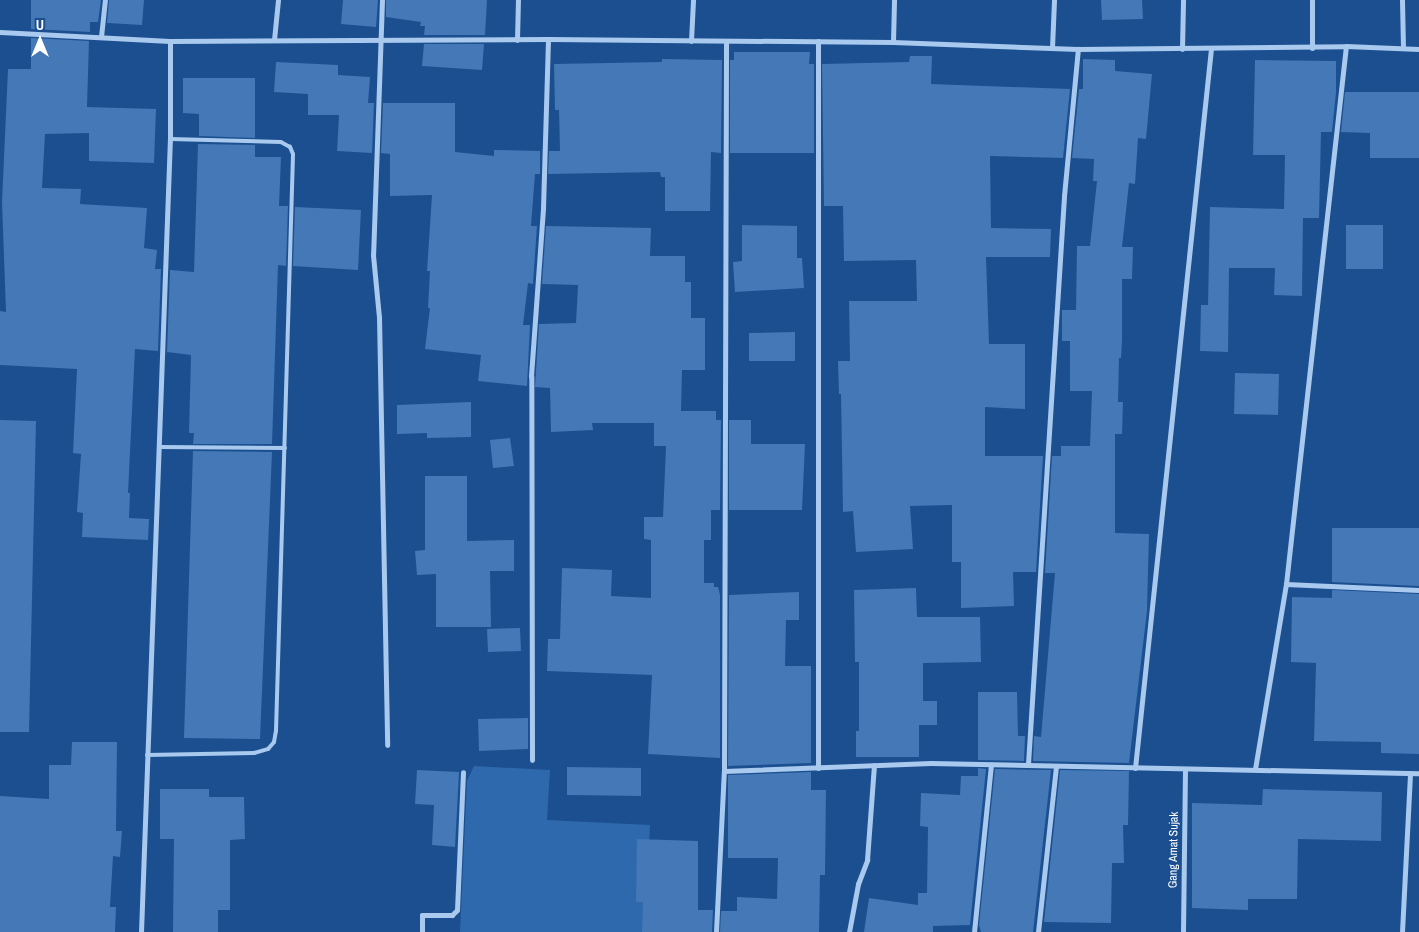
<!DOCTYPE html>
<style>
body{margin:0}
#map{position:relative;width:1419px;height:932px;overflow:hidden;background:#1b4f8f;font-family:"Archivo Narrow",sans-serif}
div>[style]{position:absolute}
.green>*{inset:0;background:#2e69ad}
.building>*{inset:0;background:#4478b7}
.service>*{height:4px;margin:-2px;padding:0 2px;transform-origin:2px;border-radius:2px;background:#a9c9ee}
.minor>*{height:5px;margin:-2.5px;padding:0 2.5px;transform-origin:2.5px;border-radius:2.5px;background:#a9c9ee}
span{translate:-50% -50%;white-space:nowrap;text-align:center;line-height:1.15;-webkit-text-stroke:4px #1b4f8f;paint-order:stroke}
.street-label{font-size:12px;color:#fff}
.north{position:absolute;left:15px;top:15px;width:50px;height:50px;-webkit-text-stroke:4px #1b4f8f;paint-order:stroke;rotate:0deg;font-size:14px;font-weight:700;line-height:20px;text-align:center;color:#fff}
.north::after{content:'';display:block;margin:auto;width:18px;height:22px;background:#fff;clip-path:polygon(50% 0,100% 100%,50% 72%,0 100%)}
</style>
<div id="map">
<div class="green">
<i style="clip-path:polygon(474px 766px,550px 770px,547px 820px,650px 825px,645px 932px,460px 932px,467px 781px)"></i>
</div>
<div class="building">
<i style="clip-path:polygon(31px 0,101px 0,98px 22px,90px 22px,90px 32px,31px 29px)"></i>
<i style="clip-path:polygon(109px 0,144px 0,142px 25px,107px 23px)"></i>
<i style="clip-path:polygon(343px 0,378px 0,376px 27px,341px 24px)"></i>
<i style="clip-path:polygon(386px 0,487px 0,485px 35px,424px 35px,425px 26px,420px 26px,421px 22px,386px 17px)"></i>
<i style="clip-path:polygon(1101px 0,1142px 0,1143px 19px,1102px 20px)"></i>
<i style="clip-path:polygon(31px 38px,89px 41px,87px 107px,156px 109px,154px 163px,89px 161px,89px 133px,45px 134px,42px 188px,81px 189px,80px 204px,147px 208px,144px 248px,157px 250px,155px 269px,161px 269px,158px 351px,135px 349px,128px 493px,130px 493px,129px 518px,149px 519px,148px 540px,82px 537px,83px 513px,77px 512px,81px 454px,73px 453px,77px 369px,0 365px,0 311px,6px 312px,2px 202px,8px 69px,31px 69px)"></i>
<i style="clip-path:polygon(424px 44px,484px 44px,482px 70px,422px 66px)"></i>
<i style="clip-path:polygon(734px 52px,810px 52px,809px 64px,814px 64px,814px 153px,730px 153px,730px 60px,734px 60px)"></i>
<i style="clip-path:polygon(910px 56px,932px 56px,931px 84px,1070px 89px,1063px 158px,990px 156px,991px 228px,1051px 229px,1050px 257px,986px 257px,989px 344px,1025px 344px,1025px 409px,985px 407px,985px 456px,1043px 456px,1036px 572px,1013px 572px,1014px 606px,961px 608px,961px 562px,952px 562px,952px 505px,910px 506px,913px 549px,856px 552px,853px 511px,843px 512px,841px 394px,839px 394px,838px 361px,850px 361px,849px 301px,917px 301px,916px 260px,844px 261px,843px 206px,824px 206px,822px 64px,909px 62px)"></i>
<i style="clip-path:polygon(662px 59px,722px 60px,721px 153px,711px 152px,710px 211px,665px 211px,665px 177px,661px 177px,660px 172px,548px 174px,549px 151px,560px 151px,559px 110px,555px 110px,554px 64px,662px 62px)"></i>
<i style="clip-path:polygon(1083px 59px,1115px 60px,1115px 71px,1152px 74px,1146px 139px,1138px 138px,1135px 184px,1129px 183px,1122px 247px,1133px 247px,1132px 279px,1122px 279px,1122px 341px,1121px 358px,1119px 358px,1118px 402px,1123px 402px,1122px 434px,1115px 434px,1115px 533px,1149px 534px,1147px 611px,1129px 763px,1033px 761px,1034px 736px,1041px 737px,1055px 573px,1045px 573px,1052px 456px,1061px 456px,1061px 446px,1090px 446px,1092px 391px,1070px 391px,1070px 341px,1062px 341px,1062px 310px,1076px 310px,1077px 246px,1090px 246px,1097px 181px,1093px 181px,1094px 159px,1072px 158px,1079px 89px,1083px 89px)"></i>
<i style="clip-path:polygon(1255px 60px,1336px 61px,1336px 92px,1332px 132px,1321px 132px,1319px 218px,1303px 218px,1302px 296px,1274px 295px,1275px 268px,1229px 268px,1228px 352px,1200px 351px,1201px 305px,1208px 305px,1210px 207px,1284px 209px,1285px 155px,1253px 155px)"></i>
<i style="clip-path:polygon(276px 62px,338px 65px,338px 75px,370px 77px,368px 103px,374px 103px,372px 153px,337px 151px,339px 115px,308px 115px,308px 94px,274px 92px)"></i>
<i style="clip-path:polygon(183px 78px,255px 78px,255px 138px,199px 136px,199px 114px,183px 113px)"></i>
<i style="clip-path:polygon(1345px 92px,1419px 92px,1419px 158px,1370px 158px,1370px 133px,1341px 132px)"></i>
<i style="clip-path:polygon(383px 103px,455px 103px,455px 152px,494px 156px,494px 150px,540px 151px,540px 174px,535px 174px,531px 226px,537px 226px,533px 284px,528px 283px,523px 325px,530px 325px,527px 386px,478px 381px,481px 355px,425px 349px,430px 308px,428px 308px,430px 271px,427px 271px,432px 195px,390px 196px,390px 154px,381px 153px)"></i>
<i style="clip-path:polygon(198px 144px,255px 145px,255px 157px,281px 157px,279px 206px,288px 206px,286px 266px,278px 265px,272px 444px,193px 444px,194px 433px,189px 433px,191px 355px,167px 352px,170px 270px,194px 272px)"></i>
<i style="clip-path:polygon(295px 207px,361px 210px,358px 270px,293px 266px)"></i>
<i style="clip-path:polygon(742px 225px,797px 226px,797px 258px,802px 258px,804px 288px,735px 292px,733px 262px,742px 261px)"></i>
<i style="clip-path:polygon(1346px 225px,1383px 225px,1383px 269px,1346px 269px)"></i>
<i style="clip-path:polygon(546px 226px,651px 228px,650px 256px,685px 256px,685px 282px,691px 282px,691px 318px,705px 318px,705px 370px,682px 370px,681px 411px,716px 411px,716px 420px,721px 420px,720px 510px,711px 510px,711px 540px,704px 540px,704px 583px,714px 583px,714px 587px,718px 587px,720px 595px,720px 758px,648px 754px,652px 675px,547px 671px,548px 639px,560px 639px,562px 568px,612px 570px,611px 596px,651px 598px,651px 540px,644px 539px,644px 517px,663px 517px,666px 446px,654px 446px,654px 423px,592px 423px,593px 430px,551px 432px,550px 388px,535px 387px,539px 324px,576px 323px,578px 285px,542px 284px)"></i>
<i style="clip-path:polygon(795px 332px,795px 361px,749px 361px,749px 333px)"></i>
<i style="clip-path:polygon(1235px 373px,1279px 374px,1278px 415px,1234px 414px)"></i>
<i style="clip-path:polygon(471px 402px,471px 437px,427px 438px,427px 433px,397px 434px,397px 405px)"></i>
<i style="clip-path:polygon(0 420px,36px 421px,29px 732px,0 732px)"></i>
<i style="clip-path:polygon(729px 420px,751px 420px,751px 444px,805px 444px,802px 510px,729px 510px)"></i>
<i style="clip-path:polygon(510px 438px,514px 466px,493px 468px,490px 440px)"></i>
<i style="clip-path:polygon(193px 451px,272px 452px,260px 739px,184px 738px)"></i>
<i style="clip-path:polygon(425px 476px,467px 476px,467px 541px,514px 540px,514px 571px,490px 571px,491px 627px,436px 627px,436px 574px,417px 575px,415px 551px,425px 550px)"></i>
<i style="clip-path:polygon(1332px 528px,1419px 528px,1419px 586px,1332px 582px)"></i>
<i style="clip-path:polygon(916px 588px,917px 617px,980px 617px,981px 662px,923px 663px,923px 701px,937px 701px,937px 725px,919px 725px,919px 757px,856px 757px,856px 731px,859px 731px,859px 662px,855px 662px,854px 590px)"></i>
<i style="clip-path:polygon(1332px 590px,1419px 594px,1419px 754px,1381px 753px,1381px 742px,1314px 741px,1316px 663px,1291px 662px,1292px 597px,1332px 598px)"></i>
<i style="clip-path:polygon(799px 592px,799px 620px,786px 620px,785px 666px,811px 666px,811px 763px,728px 766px,729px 595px)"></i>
<i style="clip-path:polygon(520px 628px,521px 651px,488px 652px,487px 629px)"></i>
<i style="clip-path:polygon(978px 692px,1017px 692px,1018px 736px,1025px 736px,1024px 761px,978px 760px)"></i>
<i style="clip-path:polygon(528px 718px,528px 749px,479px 751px,478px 719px)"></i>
<i style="clip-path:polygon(72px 742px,117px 742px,116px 831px,122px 831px,120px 857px,113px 856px,110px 907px,116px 907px,115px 932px,0 932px,0 796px,49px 799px,49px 765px,71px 765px)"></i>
<i style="clip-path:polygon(567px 767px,641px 768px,641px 796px,567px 795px)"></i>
<i style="clip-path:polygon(978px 768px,986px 769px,970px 925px,933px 926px,933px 932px,864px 932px,869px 898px,918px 905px,918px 893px,927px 893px,928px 827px,920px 826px,921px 793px,960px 795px,961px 776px,978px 776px)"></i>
<i style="clip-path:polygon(995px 769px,1051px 770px,1033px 932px,981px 932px,979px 925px)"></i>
<i style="clip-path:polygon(417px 770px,459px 772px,455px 847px,432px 845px,434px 805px,415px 804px)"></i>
<i style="clip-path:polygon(1060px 770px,1129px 771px,1128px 825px,1123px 825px,1124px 863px,1112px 863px,1111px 923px,1044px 922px)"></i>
<i style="clip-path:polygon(811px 772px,811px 790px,826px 790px,825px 875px,820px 875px,819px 932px,720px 932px,721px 911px,737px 911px,737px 897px,777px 899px,778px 858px,728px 858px,728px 775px)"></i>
<i style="clip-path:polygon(160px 789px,209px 789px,209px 797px,244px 797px,245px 839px,230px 840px,230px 910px,218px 910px,218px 932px,173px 932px,174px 839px,160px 839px)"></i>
<i style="clip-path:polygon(1263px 789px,1382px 792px,1381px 841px,1298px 839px,1297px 899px,1248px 899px,1248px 910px,1192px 908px,1192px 803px,1262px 805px)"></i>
<i style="clip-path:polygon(637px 839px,698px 841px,698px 910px,713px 910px,712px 932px,642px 932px,643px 902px,636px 902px)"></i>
</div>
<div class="service">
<i style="left:160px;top:447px;width:125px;rotate:0.5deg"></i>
<i style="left:147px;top:755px;width:107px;rotate:-1.1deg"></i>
<i style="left:254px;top:753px;width:15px;rotate:-16deg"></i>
<i style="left:268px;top:749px;width:9px;rotate:-49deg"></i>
<i style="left:274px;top:742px;width:11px;rotate:-80deg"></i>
<i style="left:276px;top:731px;width:577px;rotate:-88.31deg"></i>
<i style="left:293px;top:154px;width:8px;rotate:-113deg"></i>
<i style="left:290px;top:147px;width:10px;rotate:-151deg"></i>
<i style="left:281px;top:142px;width:111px;rotate:-178.5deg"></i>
</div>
<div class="minor">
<i style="left:382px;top:0;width:255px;rotate:92deg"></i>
<i style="left:373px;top:255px;width:62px;rotate:84.5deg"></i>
<i style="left:379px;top:317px;width:428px;rotate:88.9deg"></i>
<i style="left:1312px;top:0;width:48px;rotate:90deg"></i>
<i style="left:1402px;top:0;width:48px;rotate:88.8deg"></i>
<i style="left:0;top:32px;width:170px;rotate:3deg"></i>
<i style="left:170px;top:41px;width:378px;rotate:-0.3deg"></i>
<i style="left:548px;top:39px;width:345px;rotate:0.5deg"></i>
<i style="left:893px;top:42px;width:185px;rotate:2.2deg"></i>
<i style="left:1078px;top:49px;width:268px;rotate:-0.6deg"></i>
<i style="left:1346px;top:46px;width:73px;rotate:2.4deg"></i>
<i style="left:101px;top:37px;width:37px;rotate:-84deg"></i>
<i style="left:274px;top:40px;width:40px;rotate:-84.3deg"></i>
<i style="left:517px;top:40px;width:40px;rotate:-88.6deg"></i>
<i style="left:691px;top:41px;width:41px;rotate:-87.2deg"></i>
<i style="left:818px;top:41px;width:727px;rotate:90deg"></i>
<i style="left:893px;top:42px;width:42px;rotate:-88.6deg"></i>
<i style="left:1052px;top:48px;width:48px;rotate:-87.6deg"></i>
<i style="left:1182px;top:49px;width:49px;rotate:-88.8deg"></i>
<i style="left:1286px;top:584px;width:133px;rotate:2.6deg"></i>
<i style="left:532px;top:760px;width:384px;rotate:-90.1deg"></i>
<i style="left:531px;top:376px;width:168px;rotate:-85.9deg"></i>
<i style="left:543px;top:208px;width:169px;rotate:-88.3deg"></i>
<i style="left:1028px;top:764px;width:569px;rotate:-86.37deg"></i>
<i style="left:1064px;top:196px;width:148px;rotate:-84.6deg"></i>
<i style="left:1135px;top:768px;width:723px;rotate:-83.97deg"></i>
<i style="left:1255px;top:769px;width:188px;rotate:-80.5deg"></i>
<i style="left:1286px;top:584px;width:541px;rotate:-83.64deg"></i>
<i style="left:724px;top:771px;width:207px;rotate:-2.2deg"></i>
<i style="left:931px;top:763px;width:488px;rotate:1.2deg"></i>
<i style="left:141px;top:932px;width:794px;rotate:-87.91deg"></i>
<i style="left:170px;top:139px;width:98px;rotate:-90deg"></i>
<i style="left:422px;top:932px;width:17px;rotate:-90deg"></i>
<i style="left:422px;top:915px;width:30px"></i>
<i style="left:452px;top:915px;width:7px;rotate:-45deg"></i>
<i style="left:457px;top:910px;width:138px;rotate:-87.5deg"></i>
<i style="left:716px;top:932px;width:161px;rotate:-87.2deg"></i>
<i style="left:724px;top:771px;width:729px;rotate:-89.84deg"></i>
<i style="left:849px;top:932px;width:49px;rotate:-79.4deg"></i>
<i style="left:858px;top:884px;width:26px;rotate:-69deg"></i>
<i style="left:867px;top:860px;width:95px;rotate:-85.8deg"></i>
<i style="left:974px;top:932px;width:168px;rotate:-84.2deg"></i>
<i style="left:1038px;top:932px;width:167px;rotate:-83.8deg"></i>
<i style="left:1183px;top:932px;width:163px;rotate:-89.3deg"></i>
<i style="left:1402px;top:932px;width:159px;rotate:-87.1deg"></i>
</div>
<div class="street-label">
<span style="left:1174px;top:850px;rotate:-89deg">Gang Amat Sujak</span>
</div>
<div class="north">U</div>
</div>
